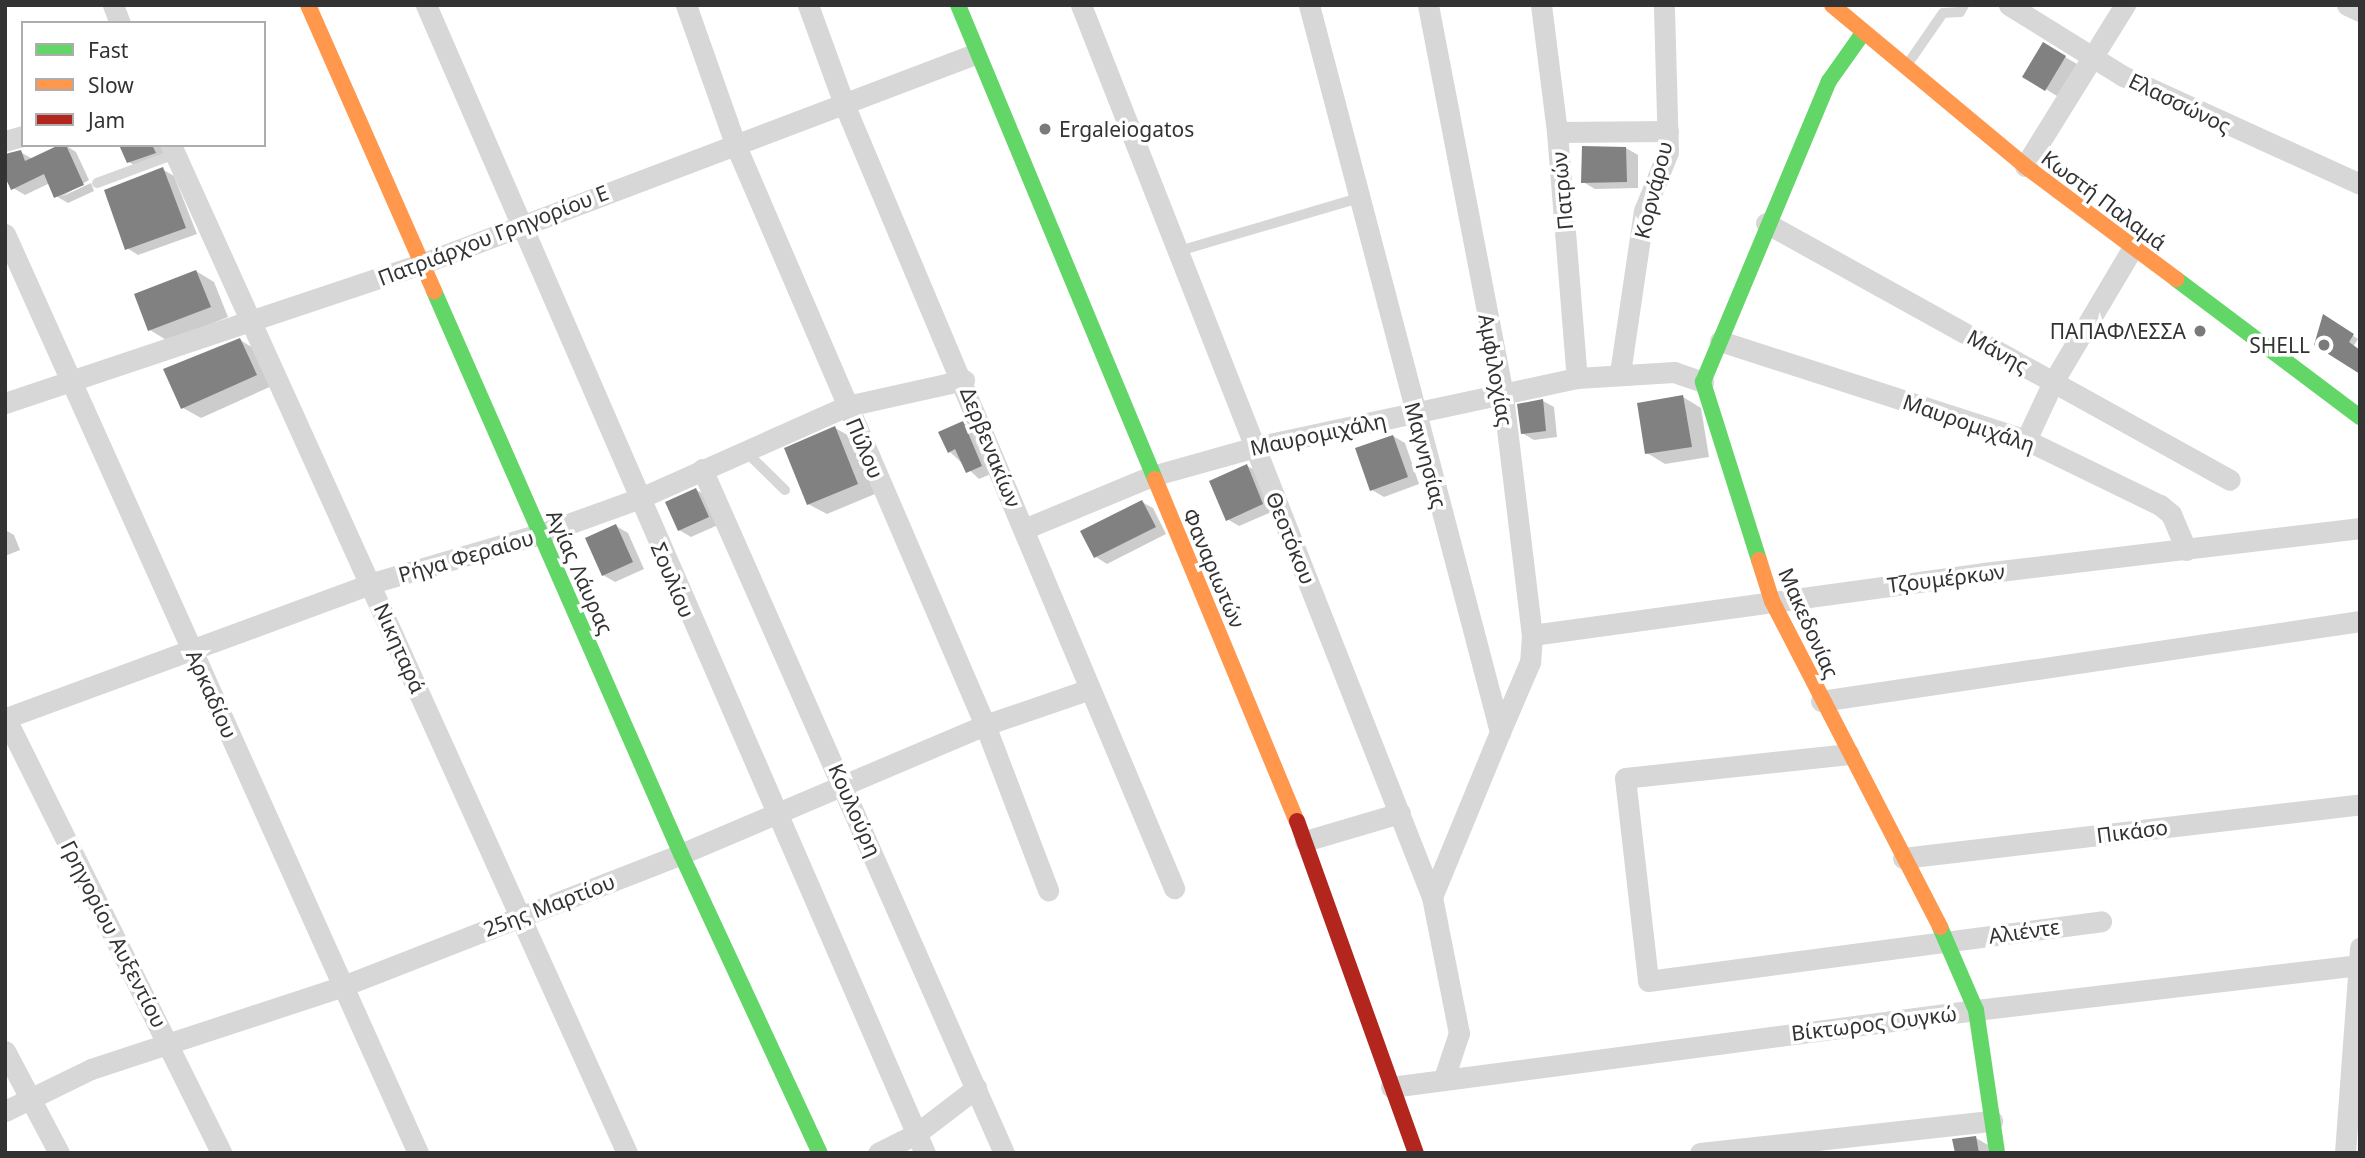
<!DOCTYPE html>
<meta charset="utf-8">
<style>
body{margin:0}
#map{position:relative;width:2365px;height:1158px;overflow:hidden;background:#fff;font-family:"Noto Sans",sans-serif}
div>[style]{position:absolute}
.shadow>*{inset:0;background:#0003}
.building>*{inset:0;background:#818181}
.lane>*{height:10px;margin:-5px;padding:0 5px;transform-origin:5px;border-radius:5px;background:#d7d7d7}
.street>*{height:21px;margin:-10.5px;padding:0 10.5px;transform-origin:10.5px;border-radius:10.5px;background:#d7d7d7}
.fast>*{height:16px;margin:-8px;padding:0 8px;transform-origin:8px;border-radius:8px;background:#63d668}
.slow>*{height:16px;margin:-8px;padding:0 8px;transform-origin:8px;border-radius:8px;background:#ff974d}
.jam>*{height:16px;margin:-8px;padding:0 8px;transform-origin:8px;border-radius:8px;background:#b3261e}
.dots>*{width:19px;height:19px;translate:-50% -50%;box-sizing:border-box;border:4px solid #fff;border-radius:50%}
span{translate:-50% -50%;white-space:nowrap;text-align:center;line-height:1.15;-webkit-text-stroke:7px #fff;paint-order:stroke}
.street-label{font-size:21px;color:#333}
.poi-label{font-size:21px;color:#333}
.left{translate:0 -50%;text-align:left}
.right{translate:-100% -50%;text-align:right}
.frame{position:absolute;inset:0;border:7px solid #333;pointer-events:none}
.legend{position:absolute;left:21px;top:21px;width:245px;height:126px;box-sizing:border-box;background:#fff;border:2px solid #adadad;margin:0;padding:9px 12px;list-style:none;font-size:21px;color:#333}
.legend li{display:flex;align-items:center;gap:14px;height:35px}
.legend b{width:35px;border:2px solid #adadad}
</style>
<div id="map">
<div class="shadow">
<i style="clip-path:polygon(2043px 44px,2077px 64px,2057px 96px,2024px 76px)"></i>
<i style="clip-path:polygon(65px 145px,76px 152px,89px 180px,61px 197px,91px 183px,94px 191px,68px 203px,56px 196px,50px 183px,25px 195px,13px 188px,20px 152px,33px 159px)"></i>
<i style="clip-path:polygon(121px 145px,160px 145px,167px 159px,140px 169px,129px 162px)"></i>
<i style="clip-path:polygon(1626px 148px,1638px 155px,1638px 188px,1595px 189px,1583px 182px)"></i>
<i style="clip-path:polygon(162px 169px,174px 176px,197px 234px,138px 255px,127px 248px)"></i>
<i style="clip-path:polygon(196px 271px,214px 282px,228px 317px,168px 341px,150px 330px)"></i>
<i style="clip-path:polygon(2324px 317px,2358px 339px,2353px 347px,2360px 372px)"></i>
<i style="clip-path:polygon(240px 340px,258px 351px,274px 385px,201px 418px,183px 408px)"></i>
<i style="clip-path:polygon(1683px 397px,1701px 408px,1709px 457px,1665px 464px,1647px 453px)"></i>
<i style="clip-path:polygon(1543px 401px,1554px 407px,1557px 437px,1534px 440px,1522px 433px)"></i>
<i style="clip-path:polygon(963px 423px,975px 430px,993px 473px,979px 479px,949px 451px)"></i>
<i style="clip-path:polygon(835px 428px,853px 438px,875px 494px,827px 514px,808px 504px)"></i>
<i style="clip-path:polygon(1393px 436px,1405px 443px,1419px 484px,1384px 497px,1372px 490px)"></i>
<i style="clip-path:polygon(1247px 466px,1259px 472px,1274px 511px,1239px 526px,1227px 519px)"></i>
<i style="clip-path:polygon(696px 490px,708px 496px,720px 524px,691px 537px,679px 530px)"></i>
<i style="clip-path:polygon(1142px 502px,1153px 508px,1166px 534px,1107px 564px,1096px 557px)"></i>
<i style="clip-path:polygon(616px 526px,628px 533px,644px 569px,615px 582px,603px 575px)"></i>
<i style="clip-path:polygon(5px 530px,14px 535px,20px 550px,5px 556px)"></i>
<i style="clip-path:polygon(1976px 1138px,1988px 1145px,1989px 1153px,1957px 1153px)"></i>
</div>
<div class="building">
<i style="clip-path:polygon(2043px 42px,2066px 56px,2045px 91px,2022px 77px)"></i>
<i style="clip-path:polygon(59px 145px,66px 145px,84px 185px,54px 198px,44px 174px,11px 190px,5px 177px,5px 154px,21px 150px,25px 161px)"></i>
<i style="clip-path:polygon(119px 145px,152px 145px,156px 153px,127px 163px)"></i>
<i style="clip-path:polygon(1582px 146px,1626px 147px,1627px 182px,1581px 183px)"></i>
<i style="clip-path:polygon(163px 167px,186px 228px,125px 250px,104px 190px)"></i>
<i style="clip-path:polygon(196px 270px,211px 307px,148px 331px,134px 294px)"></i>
<i style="clip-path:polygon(2323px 314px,2354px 334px,2349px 342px,2360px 350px,2360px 374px,2314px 345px)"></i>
<i style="clip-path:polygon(240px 338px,257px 375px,181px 409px,163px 369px)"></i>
<i style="clip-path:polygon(1683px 395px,1692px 447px,1645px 454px,1637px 403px)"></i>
<i style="clip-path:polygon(1543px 399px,1546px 431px,1521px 434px,1517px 404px)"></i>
<i style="clip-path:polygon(963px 421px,982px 466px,966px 473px,955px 449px,948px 453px,938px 432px)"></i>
<i style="clip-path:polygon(835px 426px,858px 484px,807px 505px,784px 448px)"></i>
<i style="clip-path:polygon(1393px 435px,1408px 477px,1370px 491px,1355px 448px)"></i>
<i style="clip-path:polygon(1247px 464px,1263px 504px,1226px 521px,1209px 481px)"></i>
<i style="clip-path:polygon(696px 488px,709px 517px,678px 531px,665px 502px)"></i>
<i style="clip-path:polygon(1142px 500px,1156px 527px,1094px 558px,1080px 531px)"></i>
<i style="clip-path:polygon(616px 524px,633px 562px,602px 576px,585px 538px)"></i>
<i style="clip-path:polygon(1976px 1136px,1979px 1153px,1955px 1153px,1952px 1139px)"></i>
</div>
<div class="lane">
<i style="left:1907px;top:65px;width:63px;rotate:-55.3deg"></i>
<i style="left:1943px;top:13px;width:17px;rotate:-3deg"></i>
<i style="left:1960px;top:12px;width:8px;rotate:-60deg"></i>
<i style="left:97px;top:183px;width:83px;rotate:-20.4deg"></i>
<i style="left:1179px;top:251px;width:188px;rotate:-16.4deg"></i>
<i style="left:745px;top:451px;width:56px;rotate:44.3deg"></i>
</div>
<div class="street">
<i style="left:113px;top:5px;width:19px;rotate:69deg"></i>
<i style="left:426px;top:5px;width:1252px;rotate:66.51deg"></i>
<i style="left:686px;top:5px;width:150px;rotate:70.5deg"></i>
<i style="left:736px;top:146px;width:630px;rotate:66.73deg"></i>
<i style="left:985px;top:725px;width:177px;rotate:69.1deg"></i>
<i style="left:808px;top:5px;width:105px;rotate:70deg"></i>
<i style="left:844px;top:104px;width:851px;rotate:67.17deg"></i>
<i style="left:1081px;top:5px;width:959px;rotate:68.52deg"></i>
<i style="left:1432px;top:897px;width:139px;rotate:78.8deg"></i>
<i style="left:1459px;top:1033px;width:47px;rotate:108.4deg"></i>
<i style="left:1309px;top:5px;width:752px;rotate:75.28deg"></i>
<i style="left:1500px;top:732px;width:178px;rotate:112.4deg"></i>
<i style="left:1428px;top:5px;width:398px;rotate:79.1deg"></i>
<i style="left:1503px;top:396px;width:241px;rotate:83.1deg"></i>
<i style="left:1532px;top:635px;width:27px;rotate:94deg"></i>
<i style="left:1530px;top:662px;width:76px;rotate:113.2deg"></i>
<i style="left:1541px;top:5px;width:128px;rotate:82.8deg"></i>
<i style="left:1557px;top:132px;width:247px;rotate:85.4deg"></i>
<i style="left:2009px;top:5px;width:134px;rotate:31.9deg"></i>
<i style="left:2123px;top:76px;width:260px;rotate:24.5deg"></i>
<i style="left:2347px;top:5px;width:14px;rotate:25deg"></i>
<i style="left:1557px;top:132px;width:111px;rotate:-0.5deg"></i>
<i style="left:5px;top:141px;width:19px;rotate:-16deg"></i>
<i style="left:171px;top:145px;width:1106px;rotate:65.66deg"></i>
<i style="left:2025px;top:166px;width:190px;rotate:-58.2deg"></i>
<i style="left:1766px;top:223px;width:530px;rotate:28.98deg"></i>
<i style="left:5px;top:234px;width:1008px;rotate:65.8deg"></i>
<i style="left:1720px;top:341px;width:322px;rotate:17.9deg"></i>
<i style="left:2026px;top:440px;width:149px;rotate:25.9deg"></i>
<i style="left:2160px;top:505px;width:14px;rotate:39deg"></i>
<i style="left:2171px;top:514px;width:39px;rotate:67deg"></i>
<i style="left:1620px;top:373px;width:164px;rotate:-81.6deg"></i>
<i style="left:1644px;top:211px;width:64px;rotate:-67.9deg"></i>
<i style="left:1668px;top:152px;width:147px;rotate:-91.6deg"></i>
<i style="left:5px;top:403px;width:439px;rotate:-18.5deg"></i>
<i style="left:421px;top:264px;width:592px;rotate:-20.76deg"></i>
<i style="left:2026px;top:440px;width:64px;rotate:-65deg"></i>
<i style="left:2053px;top:382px;width:155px;rotate:-59.3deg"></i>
<i style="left:702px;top:469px;width:748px;rotate:66.18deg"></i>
<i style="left:1024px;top:529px;width:139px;rotate:-22.5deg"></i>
<i style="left:1152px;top:476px;width:107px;rotate:-15.7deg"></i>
<i style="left:1255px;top:447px;width:329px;rotate:-12.1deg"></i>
<i style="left:1577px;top:378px;width:97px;rotate:-3.5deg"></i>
<i style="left:1674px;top:372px;width:31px;rotate:19deg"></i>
<i style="left:1532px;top:635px;width:455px;rotate:-7.8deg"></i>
<i style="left:1983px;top:573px;width:380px;rotate:-6.8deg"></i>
<i style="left:1821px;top:701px;width:545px;rotate:-8.44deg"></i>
<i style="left:5px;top:717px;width:487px;rotate:63.6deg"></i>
<i style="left:6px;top:718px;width:390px;rotate:-20.2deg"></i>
<i style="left:372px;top:583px;width:175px;rotate:-16.3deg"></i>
<i style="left:540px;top:534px;width:104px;rotate:-19.7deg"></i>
<i style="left:638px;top:499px;width:229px;rotate:-24deg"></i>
<i style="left:847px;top:406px;width:120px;rotate:-12.5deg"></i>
<i style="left:1849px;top:754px;width:225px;rotate:173.9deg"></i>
<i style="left:1625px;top:778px;width:204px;rotate:83.5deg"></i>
<i style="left:1648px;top:981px;width:457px;rotate:-7.5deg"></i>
<i style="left:1305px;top:841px;width:99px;rotate:-16.4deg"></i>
<i style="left:1903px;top:858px;width:460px;rotate:-6.7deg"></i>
<i style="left:5px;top:1051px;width:115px;rotate:62.1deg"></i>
<i style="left:1391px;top:1087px;width:590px;rotate:-7.5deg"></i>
<i style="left:1976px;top:1010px;width:384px;rotate:-6.7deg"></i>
<i style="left:5px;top:1111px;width:96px;rotate:-26deg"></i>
<i style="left:91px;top:1069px;width:265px;rotate:-18.2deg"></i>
<i style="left:343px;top:986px;width:363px;rotate:-21.3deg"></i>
<i style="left:681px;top:854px;width:330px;rotate:-23deg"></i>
<i style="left:985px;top:725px;width:111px;rotate:-18.9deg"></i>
<i style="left:878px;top:1153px;width:42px;rotate:-26.6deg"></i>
<i style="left:916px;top:1134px;width:76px;rotate:-37.5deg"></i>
<i style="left:1700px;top:1153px;width:294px;rotate:-6.3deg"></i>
<i style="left:2345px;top:1153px;width:206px;rotate:-85.8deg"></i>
</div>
<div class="fast">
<i style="left:958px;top:5px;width:513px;rotate:67.43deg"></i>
<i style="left:2176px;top:279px;width:230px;rotate:36.9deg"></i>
<i style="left:434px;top:291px;width:615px;rotate:66.31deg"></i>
<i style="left:681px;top:854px;width:330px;rotate:65.1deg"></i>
<i style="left:1759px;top:560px;width:187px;rotate:-107.5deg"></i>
<i style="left:1703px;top:382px;width:326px;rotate:-67.3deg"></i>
<i style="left:1829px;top:81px;width:59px;rotate:-54.7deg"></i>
<i style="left:1940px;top:927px;width:90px;rotate:66.6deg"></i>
<i style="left:1976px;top:1010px;width:145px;rotate:81.6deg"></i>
</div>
<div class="slow">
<i style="left:308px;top:5px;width:313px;rotate:66.2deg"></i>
<i style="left:1832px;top:5px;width:251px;rotate:39.8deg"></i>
<i style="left:2025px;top:166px;width:189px;rotate:36.8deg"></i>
<i style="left:1155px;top:479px;width:370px;rotate:67.5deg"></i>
<i style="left:1759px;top:560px;width:43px;rotate:72.4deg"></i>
<i style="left:1772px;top:601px;width:367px;rotate:62.7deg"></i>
</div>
<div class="jam">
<i style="left:1297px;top:821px;width:353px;rotate:70.3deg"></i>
</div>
<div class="dots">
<i style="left:1045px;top:129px;background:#7a7a7a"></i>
<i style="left:2200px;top:331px;background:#7a7a7a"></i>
<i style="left:2324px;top:345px;background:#7a7a7a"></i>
</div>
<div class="street-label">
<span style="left:2180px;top:103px;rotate:26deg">Ελασσώνος</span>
<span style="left:1653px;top:190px;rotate:-76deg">Κορνάρου</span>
<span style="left:1562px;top:191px;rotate:-95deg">Πατρών</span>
<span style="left:2104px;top:200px;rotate:37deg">Κωστή Παλαμά</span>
<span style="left:493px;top:235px;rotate:-21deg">Πατριάρχου Γρηγορίου Ε</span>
<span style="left:1998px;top:351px;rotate:29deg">Μάνης</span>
<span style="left:1496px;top:370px;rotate:80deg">Αμφιλοχίας</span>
<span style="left:1969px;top:423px;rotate:19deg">Μαυρομιχάλη</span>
<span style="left:1318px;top:434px;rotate:-12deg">Μαυρομιχάλη</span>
<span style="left:991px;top:447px;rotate:68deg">Δερβενακίων</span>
<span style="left:865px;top:448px;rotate:67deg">Πύλου</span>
<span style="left:1426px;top:455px;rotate:75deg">Μαγνησίας</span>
<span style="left:1291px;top:538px;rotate:68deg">Θεοτόκου</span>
<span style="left:466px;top:556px;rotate:-16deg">Ρήγα Φεραίου</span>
<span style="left:1214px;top:568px;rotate:67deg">Φαναριωτών</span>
<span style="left:580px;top:572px;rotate:66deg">Αγίας Λάυρας</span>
<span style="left:1946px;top:578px;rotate:-7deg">Τζουμέρκων</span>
<span style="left:673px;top:580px;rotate:67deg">Σουλίου</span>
<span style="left:1809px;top:623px;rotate:66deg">Μακεδονίας</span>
<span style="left:400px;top:648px;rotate:66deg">Νικηταρά</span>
<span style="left:212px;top:694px;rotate:66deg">Αρκαδίου</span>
<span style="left:855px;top:810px;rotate:66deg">Κουλούρη</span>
<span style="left:2132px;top:831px;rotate:-7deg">Πικάσο</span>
<span style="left:549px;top:905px;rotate:-21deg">25ης Μαρτίου</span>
<span style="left:2024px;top:931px;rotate:-8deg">Αλιέντε</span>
<span style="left:114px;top:934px;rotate:63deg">Γρηγορίου Αυξεντίου</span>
<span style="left:1874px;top:1023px;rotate:-7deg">Βίκτωρος Ουγκώ</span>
</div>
<div class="poi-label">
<span class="left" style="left:1059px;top:129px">Ergaleiogatos</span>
<span class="right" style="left:2186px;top:331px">ΠΑΠΑΦΛΕΣΣΑ</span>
<span class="right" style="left:2310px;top:345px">SHELL</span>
</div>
<div class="frame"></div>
<ul class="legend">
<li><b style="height:9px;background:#63d668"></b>Fast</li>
<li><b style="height:9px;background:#ff974d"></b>Slow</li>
<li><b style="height:9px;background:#b3261e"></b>Jam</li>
</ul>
</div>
